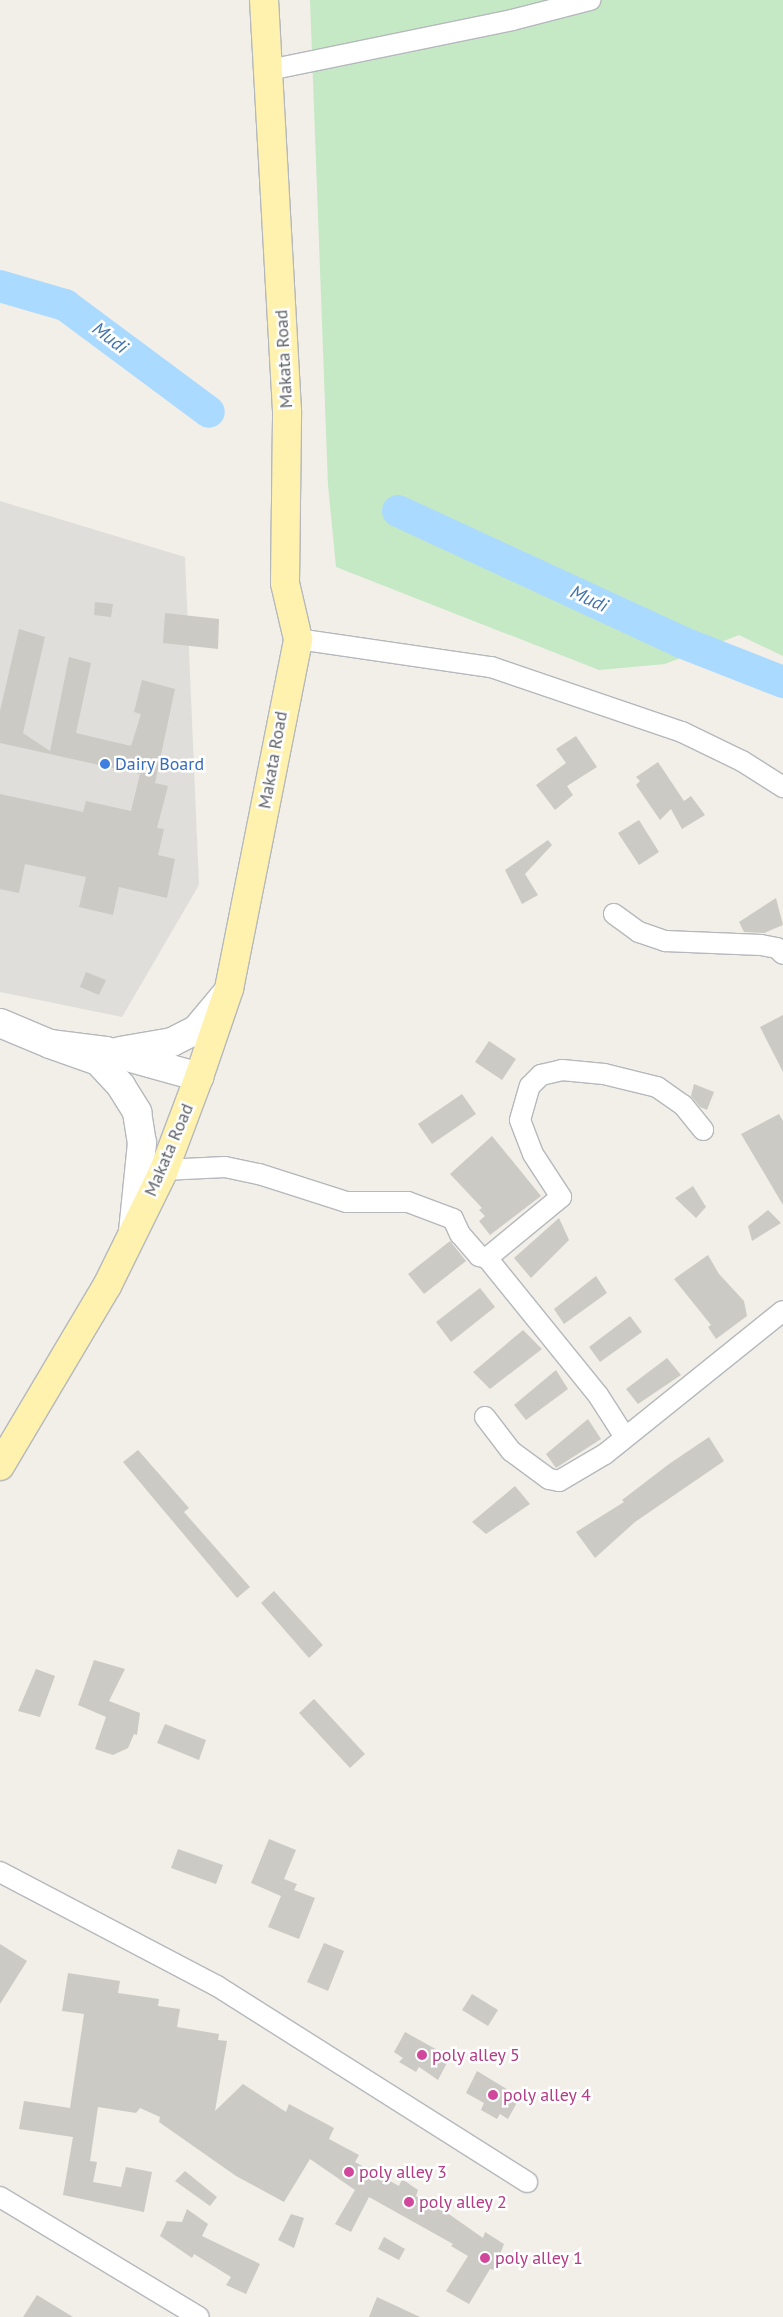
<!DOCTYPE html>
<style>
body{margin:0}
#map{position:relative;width:783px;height:2317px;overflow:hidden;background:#f1efe8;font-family:"PT Sans",sans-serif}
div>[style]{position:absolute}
.industrial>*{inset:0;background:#e0deda}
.green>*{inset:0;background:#c5e8c5}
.river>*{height:32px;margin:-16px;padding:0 16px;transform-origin:16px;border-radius:16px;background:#aadaff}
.building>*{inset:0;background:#cccac5}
.roads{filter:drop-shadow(1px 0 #b5b8bc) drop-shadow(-1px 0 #b5b8bc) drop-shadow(0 1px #b5b8bc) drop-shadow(0 -1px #b5b8bc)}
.street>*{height:20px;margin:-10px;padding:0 10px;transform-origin:10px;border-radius:10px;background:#fff}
.secondary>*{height:28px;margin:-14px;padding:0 14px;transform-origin:14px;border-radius:14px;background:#fff}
.primary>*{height:28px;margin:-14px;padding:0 14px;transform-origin:14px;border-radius:14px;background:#fff2af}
.dots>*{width:14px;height:14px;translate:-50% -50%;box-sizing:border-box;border:2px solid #fff;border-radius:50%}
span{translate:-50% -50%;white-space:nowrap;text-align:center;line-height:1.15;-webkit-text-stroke:5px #fff;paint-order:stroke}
.street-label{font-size:18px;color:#5f6368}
.shop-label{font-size:18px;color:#366cbe}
.left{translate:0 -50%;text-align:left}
.hotel-label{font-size:18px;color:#b23c85}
.water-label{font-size:19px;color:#4174aa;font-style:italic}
</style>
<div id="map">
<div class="industrial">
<i style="clip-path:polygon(0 501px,185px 557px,199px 885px,122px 1017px,0 992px)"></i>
</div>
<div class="green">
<i style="clip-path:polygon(310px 0,783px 0,783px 656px,739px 635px,665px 664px,599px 670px,336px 567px,328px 485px)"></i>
</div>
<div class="river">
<i style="left:0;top:286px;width:68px;rotate:16.3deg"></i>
<i style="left:65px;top:305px;width:179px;rotate:36.6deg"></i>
<i style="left:398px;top:511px;width:312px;rotate:24.8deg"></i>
<i style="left:681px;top:642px;width:110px;rotate:21.4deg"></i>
</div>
<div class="building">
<i style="clip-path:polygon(95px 602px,113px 604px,111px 617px,94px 615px)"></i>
<i style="clip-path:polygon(165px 613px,219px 619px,218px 649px,163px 643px)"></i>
<i style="clip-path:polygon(19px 629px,45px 637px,23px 733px,50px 751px,69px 657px,91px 663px,76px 733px,131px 746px,141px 714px,134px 712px,142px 680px,175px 689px,155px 783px,168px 786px,157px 828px,164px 829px,158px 855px,175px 859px,167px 898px,119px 887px,113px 915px,79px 907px,86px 877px,25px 864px,19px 893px,0 889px,0 794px,83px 812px,86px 801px,131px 811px,140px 774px,0 743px,0 711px)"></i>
<i style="clip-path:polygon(576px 736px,597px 767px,567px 786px,573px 795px,555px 810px,536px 785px,566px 763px,556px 749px)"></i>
<i style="clip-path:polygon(658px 762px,684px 801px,691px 796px,705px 815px,682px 829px,671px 809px,660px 820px,636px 785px,640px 781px,636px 777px)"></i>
<i style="clip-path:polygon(639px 820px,659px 852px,639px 865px,618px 833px)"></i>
<i style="clip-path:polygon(548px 840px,552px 845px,525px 874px,538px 895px,522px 904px,505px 870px)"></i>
<i style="clip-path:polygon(776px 898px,783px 925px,764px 933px,744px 932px,739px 922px)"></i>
<i style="clip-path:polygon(86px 972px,106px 980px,99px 995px,80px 987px)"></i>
<i style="clip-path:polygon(783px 1015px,783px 1072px,760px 1027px)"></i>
<i style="clip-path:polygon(489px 1041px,516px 1059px,502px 1080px,475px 1062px)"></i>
<i style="clip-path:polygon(694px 1084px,714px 1092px,707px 1110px,700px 1107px,691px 1096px)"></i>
<i style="clip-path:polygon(462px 1094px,476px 1114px,432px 1144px,418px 1124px)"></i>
<i style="clip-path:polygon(779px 1114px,783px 1121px,783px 1205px,741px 1134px)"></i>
<i style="clip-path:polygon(492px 1136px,541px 1196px,490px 1235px,479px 1221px,485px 1216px,479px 1210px,482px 1208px,450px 1174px)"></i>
<i style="clip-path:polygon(693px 1186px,706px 1207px,696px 1218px,675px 1198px)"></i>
<i style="clip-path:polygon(768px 1210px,781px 1223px,752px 1241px,748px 1226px)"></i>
<i style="clip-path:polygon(559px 1218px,569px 1240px,531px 1278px,514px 1258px)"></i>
<i style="clip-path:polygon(450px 1241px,466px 1261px,424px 1294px,408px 1274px)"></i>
<i style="clip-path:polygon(708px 1255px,719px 1274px,744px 1301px,747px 1316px,716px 1339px,708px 1327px,711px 1325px,674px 1279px)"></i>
<i style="clip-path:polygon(596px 1276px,607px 1293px,564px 1324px,554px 1309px)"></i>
<i style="clip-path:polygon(480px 1288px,495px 1307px,451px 1342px,436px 1322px)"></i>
<i style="clip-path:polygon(630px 1316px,642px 1332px,600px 1362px,589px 1347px)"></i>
<i style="clip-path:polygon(523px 1330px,542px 1349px,490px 1389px,473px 1372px)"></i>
<i style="clip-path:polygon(667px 1358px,681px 1375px,638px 1404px,626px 1389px)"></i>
<i style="clip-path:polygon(556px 1370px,568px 1389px,526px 1420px,514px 1405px)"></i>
<i style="clip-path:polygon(588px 1419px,601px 1439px,556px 1468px,546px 1454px)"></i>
<i style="clip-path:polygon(709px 1437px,724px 1461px,635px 1522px,595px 1558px,576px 1532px,624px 1502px,622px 1500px,669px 1464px)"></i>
<i style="clip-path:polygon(138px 1450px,189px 1508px,184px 1512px,250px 1587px,237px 1598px,123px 1462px)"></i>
<i style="clip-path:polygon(515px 1486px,530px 1504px,486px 1534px,472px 1522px)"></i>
<i style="clip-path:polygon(274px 1591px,323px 1645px,309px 1658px,261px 1603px)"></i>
<i style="clip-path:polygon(94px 1660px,125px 1669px,109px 1701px,140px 1713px,137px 1735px,134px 1734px,128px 1748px,113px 1755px,95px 1749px,106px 1717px,78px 1705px)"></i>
<i style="clip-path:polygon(36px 1669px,55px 1676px,40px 1717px,18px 1711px)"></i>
<i style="clip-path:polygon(314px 1699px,365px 1754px,350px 1768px,299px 1713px)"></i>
<i style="clip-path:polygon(165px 1724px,206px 1740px,199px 1760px,157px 1743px)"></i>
<i style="clip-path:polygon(269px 1839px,296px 1850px,284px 1879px,297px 1884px,294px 1890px,315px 1898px,299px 1939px,268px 1927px,281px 1896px,251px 1883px)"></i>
<i style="clip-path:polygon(178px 1849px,223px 1865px,216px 1884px,171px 1868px)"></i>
<i style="clip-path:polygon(324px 1943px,344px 1951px,328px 1991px,307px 1982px)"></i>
<i style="clip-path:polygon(0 1944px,27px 1961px,0 2004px)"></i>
<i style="clip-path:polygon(68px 1973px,120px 1981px,118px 1993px,159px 1999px,158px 2006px,180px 2009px,177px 2027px,219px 2034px,218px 2040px,227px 2041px,215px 2111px,243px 2084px,286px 2112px,289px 2104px,334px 2128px,329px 2139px,359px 2155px,355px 2162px,399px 2186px,402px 2179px,418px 2190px,416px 2196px,446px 2212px,483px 2238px,485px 2232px,504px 2244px,494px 2270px,490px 2269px,469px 2304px,446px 2291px,468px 2256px,451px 2246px,453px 2244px,369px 2197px,351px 2232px,335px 2224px,355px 2190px,310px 2159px,284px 2202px,236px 2176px,159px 2122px,160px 2117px,140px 2108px,136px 2113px,98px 2107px,90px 2161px,97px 2162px,93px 2182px,121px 2187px,126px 2167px,152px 2172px,144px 2212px,63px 2195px,73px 2137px,19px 2129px,24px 2101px,70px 2108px,84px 2014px,62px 2011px)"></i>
<i style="clip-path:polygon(472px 1994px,498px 2010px,488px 2026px,462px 2010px)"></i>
<i style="clip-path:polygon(405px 2032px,450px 2057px,438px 2080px,419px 2067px,416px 2072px,399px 2062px,403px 2058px,394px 2052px)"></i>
<i style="clip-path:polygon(477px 2071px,520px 2097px,508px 2119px,500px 2114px,497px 2119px,481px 2110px,484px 2103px,466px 2093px)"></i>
<i style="clip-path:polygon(185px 2171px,217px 2197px,210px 2206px,175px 2181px)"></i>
<i style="clip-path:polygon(187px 2209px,208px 2224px,202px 2236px,260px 2264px,246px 2294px,226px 2285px,231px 2277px,194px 2254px,192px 2258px,160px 2236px,167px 2221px,182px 2222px)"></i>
<i style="clip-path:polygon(291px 2214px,304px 2218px,294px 2248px,278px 2240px)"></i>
<i style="clip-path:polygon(384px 2237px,405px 2249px,399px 2260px,378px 2249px)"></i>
<i style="clip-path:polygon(37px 2295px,73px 2317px,23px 2317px)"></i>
<i style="clip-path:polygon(377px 2297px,420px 2317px,369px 2317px)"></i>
</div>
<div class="roads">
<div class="street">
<i style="left:269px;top:70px;width:248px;rotate:-11.6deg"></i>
<i style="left:512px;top:20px;width:81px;rotate:-14.4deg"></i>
<i style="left:298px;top:639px;width:195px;rotate:8.3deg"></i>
<i style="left:491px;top:667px;width:202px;rotate:18.8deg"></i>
<i style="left:682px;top:732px;width:67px;rotate:25.8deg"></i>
<i style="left:742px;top:761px;width:49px;rotate:32.4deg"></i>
<i style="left:614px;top:914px;width:31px;rotate:36deg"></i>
<i style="left:639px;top:932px;width:28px;rotate:19deg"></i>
<i style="left:665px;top:941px;width:96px;rotate:2.4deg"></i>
<i style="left:761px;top:945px;width:16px;rotate:11deg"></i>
<i style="left:777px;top:948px;width:8px;rotate:45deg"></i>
<i style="left:164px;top:1170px;width:61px;rotate:-2.8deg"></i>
<i style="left:225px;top:1167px;width:35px;rotate:12deg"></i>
<i style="left:259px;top:1174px;width:91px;rotate:17.8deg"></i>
<i style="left:346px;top:1202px;width:62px"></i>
<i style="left:408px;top:1202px;width:48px;rotate:20.7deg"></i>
<i style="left:453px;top:1219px;width:17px;rotate:65deg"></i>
<i style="left:460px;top:1234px;width:29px;rotate:49deg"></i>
<i style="left:479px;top:1256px;width:8px;rotate:14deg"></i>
<i style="left:487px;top:1258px;width:176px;rotate:51deg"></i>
<i style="left:598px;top:1395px;width:50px;rotate:57.3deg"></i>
<i style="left:487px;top:1258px;width:96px;rotate:-39.5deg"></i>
<i style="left:561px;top:1197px;width:51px;rotate:-123.1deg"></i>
<i style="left:533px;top:1154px;width:36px;rotate:-111deg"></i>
<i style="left:520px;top:1120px;width:35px;rotate:-74deg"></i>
<i style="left:530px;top:1086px;width:16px;rotate:-45deg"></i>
<i style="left:541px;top:1075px;width:22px;rotate:-13deg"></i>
<i style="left:562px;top:1070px;width:42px;rotate:5.4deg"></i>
<i style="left:604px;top:1074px;width:55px;rotate:13.8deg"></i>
<i style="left:657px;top:1087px;width:32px;rotate:35deg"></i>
<i style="left:683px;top:1105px;width:32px;rotate:51deg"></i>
<i style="left:485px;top:1417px;width:43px;rotate:52.6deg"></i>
<i style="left:511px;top:1451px;width:47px;rotate:36.4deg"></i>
<i style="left:549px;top:1479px;width:10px;rotate:11deg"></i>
<i style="left:559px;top:1481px;width:53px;rotate:-30.4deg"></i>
<i style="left:605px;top:1454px;width:228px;rotate:-38.8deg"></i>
<i style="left:0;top:1872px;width:245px;rotate:27.7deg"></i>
<i style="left:217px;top:1986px;width:367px;rotate:32.3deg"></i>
<i style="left:0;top:2197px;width:232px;rotate:31.1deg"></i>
</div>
<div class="secondary">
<i style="left:0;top:1023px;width:54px;rotate:22.8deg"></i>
<i style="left:50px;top:1044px;width:56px;rotate:7.1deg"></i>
<i style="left:106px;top:1051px;width:97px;rotate:15.6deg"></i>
<i style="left:50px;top:1044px;width:51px;rotate:19.5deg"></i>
<i style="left:98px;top:1061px;width:34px;rotate:47deg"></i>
<i style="left:121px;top:1086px;width:31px;rotate:58deg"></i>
<i style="left:137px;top:1112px;width:31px;rotate:81deg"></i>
<i style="left:142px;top:1143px;width:88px;rotate:95.8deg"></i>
<i style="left:120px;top:1051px;width:53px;rotate:-9.8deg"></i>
<i style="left:172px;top:1042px;width:27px;rotate:-27deg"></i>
<i style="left:196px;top:1030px;width:47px;rotate:-50.2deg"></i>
</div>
<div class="primary">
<i style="left:0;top:1466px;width:209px;rotate:-59.3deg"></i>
<i style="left:107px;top:1286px;width:129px;rotate:-63.8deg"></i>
<i style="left:164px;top:1170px;width:99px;rotate:-69.4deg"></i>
<i style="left:199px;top:1077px;width:93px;rotate:-71.2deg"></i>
<i style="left:229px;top:989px;width:357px;rotate:-78.8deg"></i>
<i style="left:298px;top:639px;width:57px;rotate:-103.1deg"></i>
<i style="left:285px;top:583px;width:172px;rotate:-89.3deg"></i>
<i style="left:287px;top:411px;width:412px;rotate:-93.2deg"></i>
</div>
</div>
<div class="dots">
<i style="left:105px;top:764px;background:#3f7fe0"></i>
<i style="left:422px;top:2055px;background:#d1479c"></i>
<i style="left:493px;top:2095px;background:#d1479c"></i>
<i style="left:349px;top:2172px;background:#d1479c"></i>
<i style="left:409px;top:2202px;background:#d1479c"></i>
<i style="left:485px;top:2258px;background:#d1479c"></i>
</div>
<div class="street-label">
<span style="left:284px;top:359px;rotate:-93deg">Makata Road</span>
<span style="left:273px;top:760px;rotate:-80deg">Makata Road</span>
<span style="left:169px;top:1150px;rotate:-67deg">Makata Road</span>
</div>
<div class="shop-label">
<span class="left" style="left:115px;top:764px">Dairy Board</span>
</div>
<div class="hotel-label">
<span class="left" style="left:432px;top:2055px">poly alley 5</span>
<span class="left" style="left:503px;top:2095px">poly alley 4</span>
<span class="left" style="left:359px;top:2172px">poly alley 3</span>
<span class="left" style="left:419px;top:2202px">poly alley 2</span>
<span class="left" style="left:495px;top:2258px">poly alley 1</span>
</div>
<div class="water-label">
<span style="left:110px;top:338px;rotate:37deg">Mudi</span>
<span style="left:589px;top:599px;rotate:25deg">Mudi</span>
</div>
</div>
